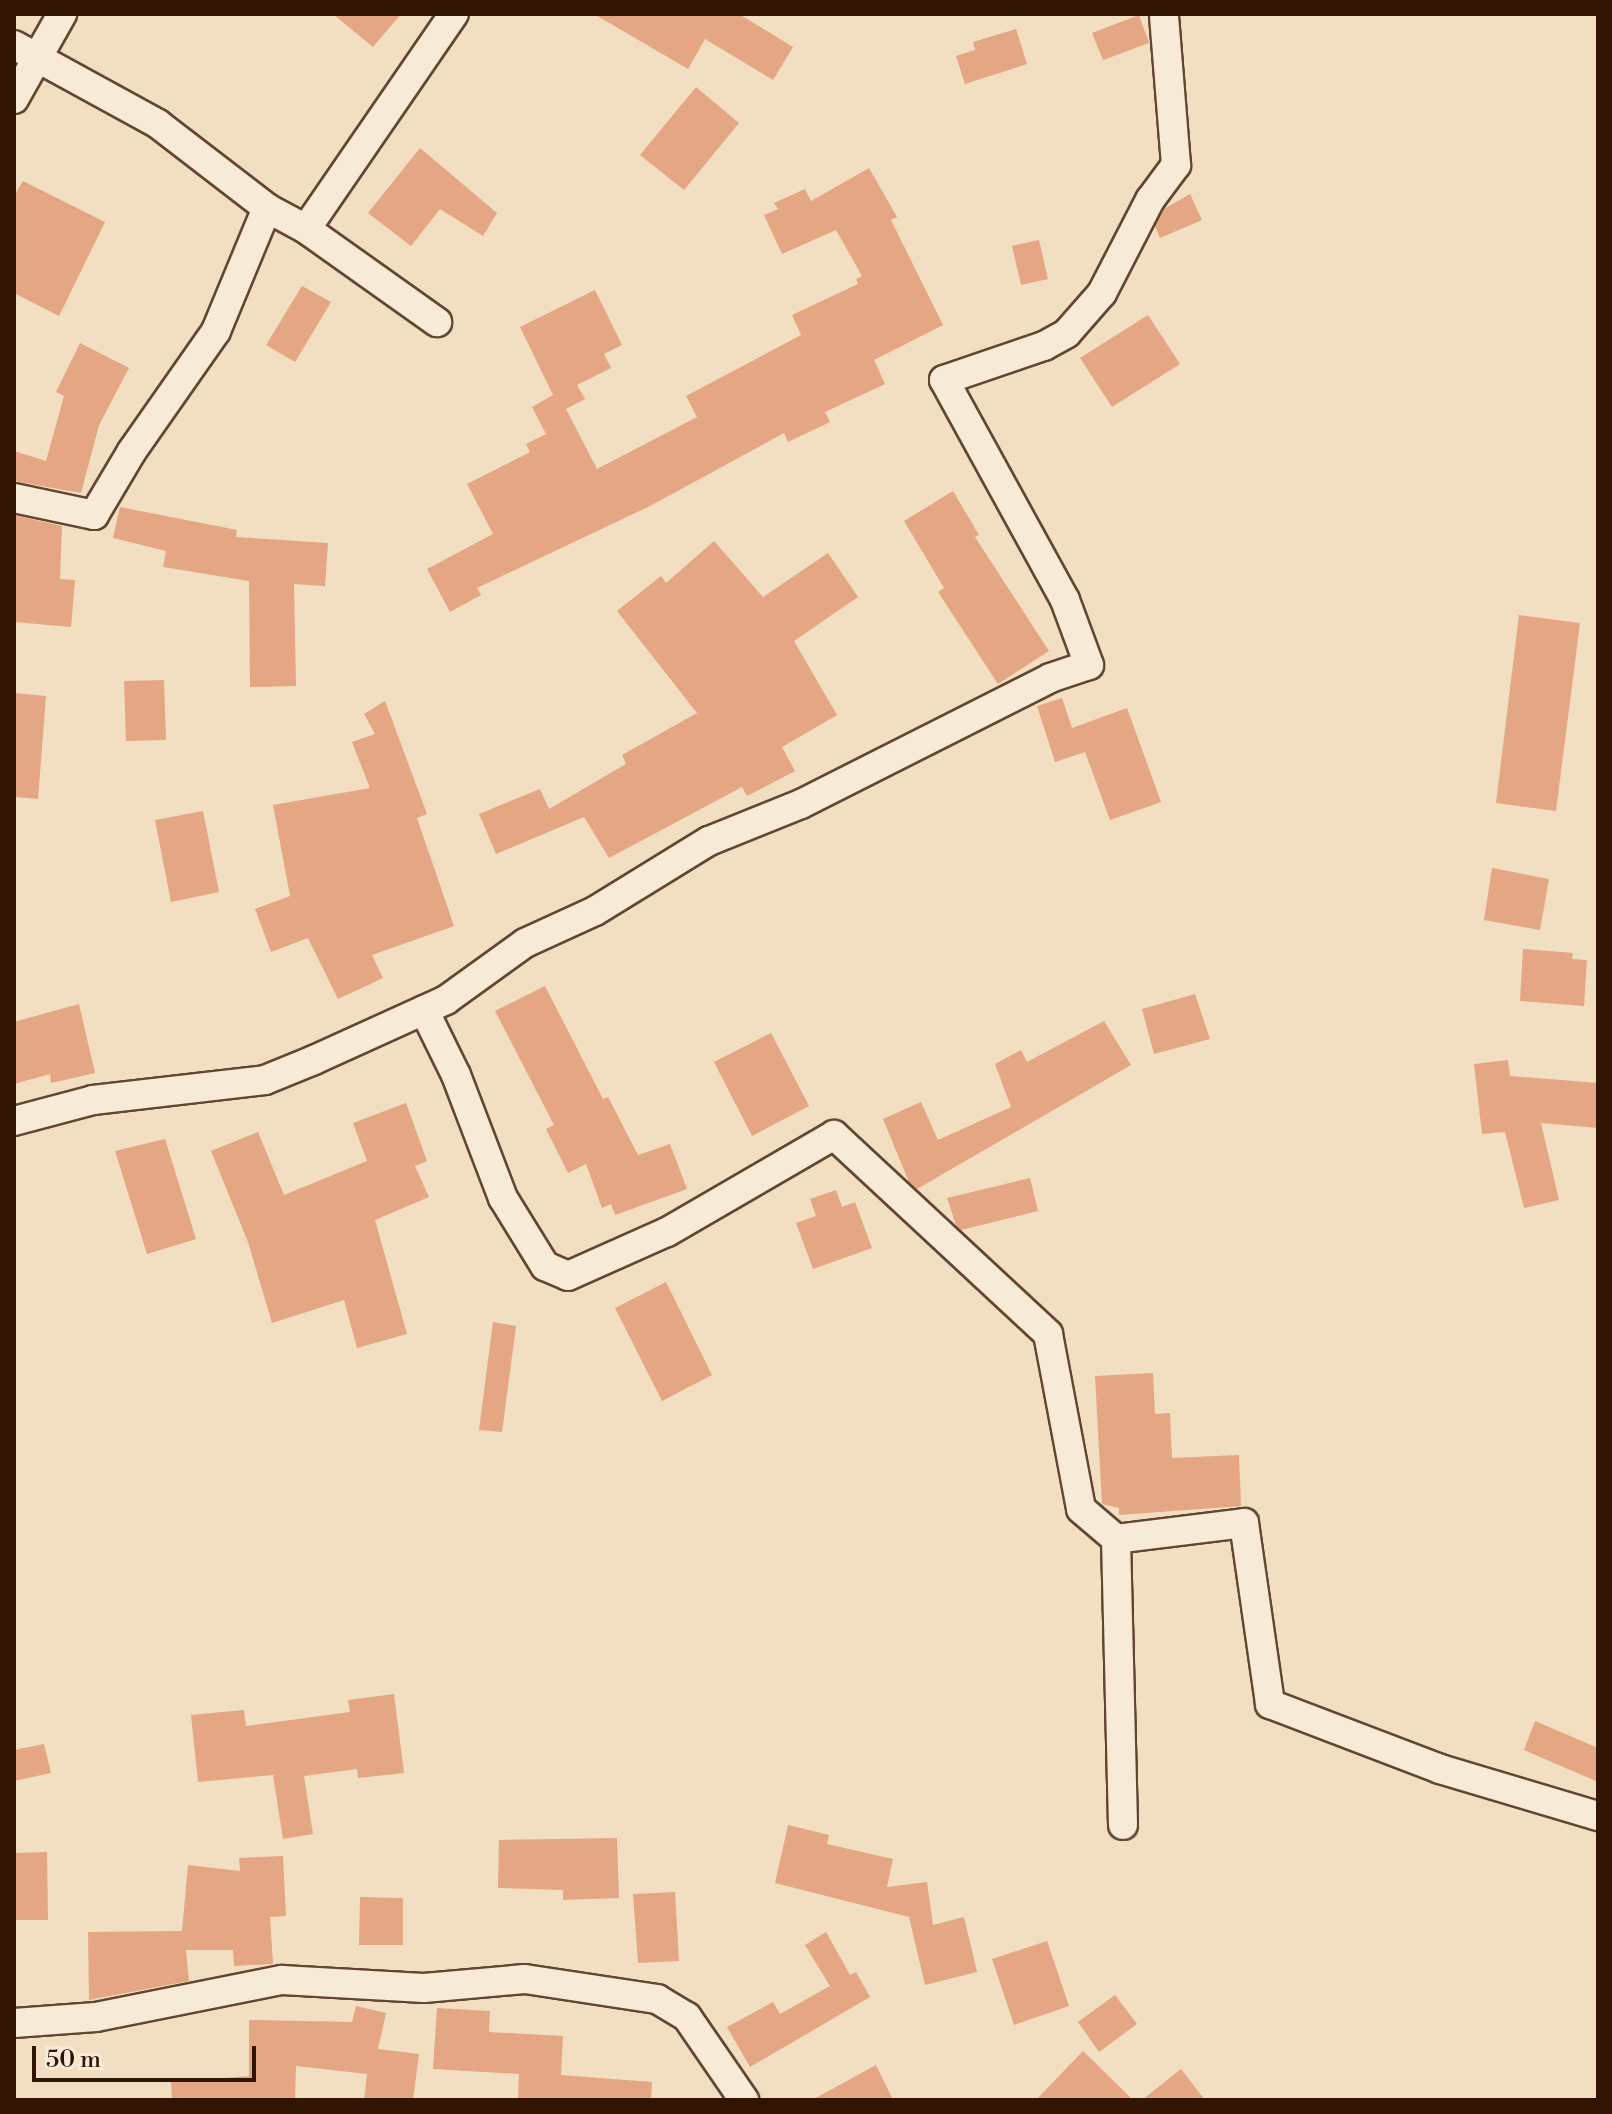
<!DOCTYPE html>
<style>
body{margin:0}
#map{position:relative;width:1612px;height:2114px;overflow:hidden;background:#f2dec0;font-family:"Libre Bodoni",serif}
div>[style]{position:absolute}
.building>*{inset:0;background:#e4a683}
.roads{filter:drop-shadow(2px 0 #624632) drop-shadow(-2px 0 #624632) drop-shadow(0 2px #624632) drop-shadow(0 -2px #624632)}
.minor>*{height:28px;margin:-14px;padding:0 14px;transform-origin:14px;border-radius:14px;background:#f7ead6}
span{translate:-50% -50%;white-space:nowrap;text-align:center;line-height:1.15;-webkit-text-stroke:6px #f7ead6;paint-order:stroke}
.frame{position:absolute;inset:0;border:16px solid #321402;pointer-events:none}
.scale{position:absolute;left:32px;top:2046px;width:224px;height:36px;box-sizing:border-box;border:4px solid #321402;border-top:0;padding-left:10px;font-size:24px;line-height:28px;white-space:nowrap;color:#321402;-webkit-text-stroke:6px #f7ead6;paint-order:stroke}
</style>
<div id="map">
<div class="building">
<i style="clip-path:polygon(333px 14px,401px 14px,373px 47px)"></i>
<i style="clip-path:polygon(594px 14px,739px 14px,793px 47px,773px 80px,705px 39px,688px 69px)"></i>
<i style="clip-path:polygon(1139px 15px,1149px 43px,1103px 60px,1092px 33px)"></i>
<i style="clip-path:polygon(1016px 29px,1027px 64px,965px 84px,956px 56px,975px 50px,973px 42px)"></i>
<i style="clip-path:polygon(696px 87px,739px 123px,684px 190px,640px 155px)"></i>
<i style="clip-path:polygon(420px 148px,497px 213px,483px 236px,440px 209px,411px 246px,368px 213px)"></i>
<i style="clip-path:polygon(869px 168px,897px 217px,891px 220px,943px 325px,874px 360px,885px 384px,825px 412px,830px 422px,788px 442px,784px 433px,650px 506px,477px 588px,481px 595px,450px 612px,427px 569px,493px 534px,467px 484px,530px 452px,526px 444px,546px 434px,532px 407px,553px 395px,520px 327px,595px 290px,622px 345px,604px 354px,611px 368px,577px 385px,585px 399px,566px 409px,597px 469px,697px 417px,686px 396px,801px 335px,792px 315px,858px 284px,856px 279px,862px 276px,836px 230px,782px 254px,764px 215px,778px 209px,774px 203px,805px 189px,811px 201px)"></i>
<i style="clip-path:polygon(23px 181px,105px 222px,59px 316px,14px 293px,14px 196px)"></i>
<i style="clip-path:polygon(1190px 194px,1202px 220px,1160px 238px,1155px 226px,1164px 209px)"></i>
<i style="clip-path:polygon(1039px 240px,1048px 279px,1021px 285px,1012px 246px)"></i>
<i style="clip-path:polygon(302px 286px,331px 302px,295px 362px,266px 345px)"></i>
<i style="clip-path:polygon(1148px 315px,1180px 364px,1112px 407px,1080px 358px)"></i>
<i style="clip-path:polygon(80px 343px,129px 368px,99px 425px,81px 493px,14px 481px,14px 451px,46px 461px,64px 396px,56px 392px)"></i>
<i style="clip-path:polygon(953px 491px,979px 535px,975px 537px,1049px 651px,998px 684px,938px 592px,944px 588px,904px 521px)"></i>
<i style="clip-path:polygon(120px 507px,237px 530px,236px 537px,328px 543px,325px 586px,294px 584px,296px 686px,250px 687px,249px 581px,163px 567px,166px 551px,113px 538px)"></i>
<i style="clip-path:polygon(14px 515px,62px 526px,60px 579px,75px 580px,71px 627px,14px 622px)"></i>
<i style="clip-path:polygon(714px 541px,763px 597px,828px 553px,858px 597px,794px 641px,837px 715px,782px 747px,795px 771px,747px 796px,742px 787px,609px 858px,584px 817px,496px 854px,479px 814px,540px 789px,549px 809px,626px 764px,622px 755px,697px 713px,617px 611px,661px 576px,666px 583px)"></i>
<i style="clip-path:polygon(1519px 615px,1580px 623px,1556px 811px,1496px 803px)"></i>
<i style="clip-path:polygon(164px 680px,166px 740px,126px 741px,124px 681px)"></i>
<i style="clip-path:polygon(14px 693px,46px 696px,38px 799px,14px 797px)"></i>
<i style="clip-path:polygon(1062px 698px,1072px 728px,1127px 708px,1161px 802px,1110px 820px,1085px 752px,1055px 762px,1037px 706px)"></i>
<i style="clip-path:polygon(385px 701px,427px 814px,417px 818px,454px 926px,372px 955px,383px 978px,338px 999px,308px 938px,271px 952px,255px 909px,290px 896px,273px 805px,370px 788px,352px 742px,375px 734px,364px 714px)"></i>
<i style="clip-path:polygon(203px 811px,219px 892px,171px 902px,155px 820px)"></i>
<i style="clip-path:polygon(1492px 868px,1549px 879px,1540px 930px,1484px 920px)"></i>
<i style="clip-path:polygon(1523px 949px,1573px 953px,1572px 959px,1587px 960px,1584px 1006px,1520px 1001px)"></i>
<i style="clip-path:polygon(545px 986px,603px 1099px,608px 1097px,638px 1155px,670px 1144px,687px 1189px,615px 1215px,611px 1204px,602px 1208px,586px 1164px,568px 1173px,546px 1129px,554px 1125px,495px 1011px)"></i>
<i style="clip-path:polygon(1195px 994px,1210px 1039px,1154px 1054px,1142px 1009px)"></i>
<i style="clip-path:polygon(79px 1004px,95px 1073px,51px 1083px,50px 1074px,14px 1084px,14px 1022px)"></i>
<i style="clip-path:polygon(1104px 1021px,1131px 1065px,917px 1189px,909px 1182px,883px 1119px,921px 1102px,938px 1140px,1011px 1107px,995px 1064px,1021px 1050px,1027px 1062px)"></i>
<i style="clip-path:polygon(771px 1033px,809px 1106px,752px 1136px,714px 1062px)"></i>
<i style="clip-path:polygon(1508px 1060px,1510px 1076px,1598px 1083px,1598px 1128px,1541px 1123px,1559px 1200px,1524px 1208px,1505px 1132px,1482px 1134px,1474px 1064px)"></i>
<i style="clip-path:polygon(406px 1103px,427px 1161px,415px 1166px,429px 1197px,375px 1220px,407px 1334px,357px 1348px,344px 1300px,272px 1323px,248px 1242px,211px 1151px,258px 1132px,284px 1195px,367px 1161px,353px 1123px)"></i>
<i style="clip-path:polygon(165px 1139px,196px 1239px,147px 1254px,115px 1151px)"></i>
<i style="clip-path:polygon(1030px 1178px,1038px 1211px,961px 1230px,956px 1225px,947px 1198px)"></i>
<i style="clip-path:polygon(836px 1190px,842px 1207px,855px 1202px,872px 1248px,813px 1269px,796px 1223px,816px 1216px,810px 1199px)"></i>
<i style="clip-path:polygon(666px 1282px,712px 1375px,662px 1401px,615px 1308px)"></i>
<i style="clip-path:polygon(493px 1322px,516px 1326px,502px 1432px,479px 1430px)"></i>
<i style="clip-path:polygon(1153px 1373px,1155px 1414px,1170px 1413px,1172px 1458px,1239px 1455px,1241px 1506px,1119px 1515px,1119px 1508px,1102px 1504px,1095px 1376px)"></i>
<i style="clip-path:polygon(394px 1694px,404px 1773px,358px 1778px,357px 1769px,304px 1776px,313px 1834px,283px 1839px,273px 1775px,198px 1782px,191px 1715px,244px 1710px,246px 1726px,350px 1712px,348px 1700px)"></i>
<i style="clip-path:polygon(1535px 1721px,1598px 1748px,1598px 1782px,1524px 1750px)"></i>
<i style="clip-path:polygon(44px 1744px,51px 1773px,14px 1781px,14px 1750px)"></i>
<i style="clip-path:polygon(788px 1825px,829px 1835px,827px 1844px,893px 1859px,887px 1887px,927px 1882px,933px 1925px,964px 1917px,977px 1972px,925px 1985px,909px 1917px,775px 1883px)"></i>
<i style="clip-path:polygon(617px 1838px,619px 1898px,563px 1900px,563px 1890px,498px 1888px,499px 1840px)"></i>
<i style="clip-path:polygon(47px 1852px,48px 1920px,14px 1920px,14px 1853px)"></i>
<i style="clip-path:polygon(283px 1856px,286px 1916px,270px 1917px,273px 1964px,234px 1966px,233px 1950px,186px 1950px,189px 1981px,89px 2000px,88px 1932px,182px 1931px,188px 1865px,240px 1871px,239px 1858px)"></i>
<i style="clip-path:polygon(675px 1892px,679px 1961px,638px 1963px,633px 1894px)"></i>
<i style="clip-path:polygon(360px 1897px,403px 1898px,403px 1945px,359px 1945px)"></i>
<i style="clip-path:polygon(826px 1932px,850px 1975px,856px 1972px,870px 1997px,750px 2067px,727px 2027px,773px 2002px,780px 2014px,830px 1986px,805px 1945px)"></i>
<i style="clip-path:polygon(1047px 1941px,1069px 2006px,1014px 2025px,992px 1959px)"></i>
<i style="clip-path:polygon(1115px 1995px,1137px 2024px,1099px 2052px,1078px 2022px)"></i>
<i style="clip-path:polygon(356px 2006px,386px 2013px,378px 2049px,419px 2054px,413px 2100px,364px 2100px,367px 2074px,296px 2066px,295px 2100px,172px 2100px,171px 2082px,249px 2076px,249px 2020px,352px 2022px)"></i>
<i style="clip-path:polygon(437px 2008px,490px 2011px,489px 2032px,563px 2036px,561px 2075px,652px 2082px,651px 2100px,518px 2098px,519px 2074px,433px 2069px)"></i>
<i style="clip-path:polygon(1083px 2051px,1133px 2100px,1036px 2100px)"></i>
<i style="clip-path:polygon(876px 2065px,893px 2100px,812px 2100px)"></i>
<i style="clip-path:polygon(1181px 2069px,1205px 2100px,1142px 2100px)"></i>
</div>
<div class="roads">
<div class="minor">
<i style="left:14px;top:45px;width:164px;rotate:28.7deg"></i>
<i style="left:158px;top:124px;width:138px;rotate:37.6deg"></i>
<i style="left:267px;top:208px;width:44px;rotate:28.3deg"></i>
<i style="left:306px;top:229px;width:161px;rotate:35.4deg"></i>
<i style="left:14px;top:99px;width:98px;rotate:-60.5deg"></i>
<i style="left:306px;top:229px;width:261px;rotate:-55.5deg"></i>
<i style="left:14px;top:498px;width:82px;rotate:12deg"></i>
<i style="left:94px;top:515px;width:74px;rotate:-59.3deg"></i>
<i style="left:132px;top:451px;width:146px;rotate:-55deg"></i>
<i style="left:216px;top:331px;width:133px;rotate:-67.5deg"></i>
<i style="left:424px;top:1010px;width:72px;rotate:63.8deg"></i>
<i style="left:456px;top:1075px;width:132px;rotate:69.1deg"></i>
<i style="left:503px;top:1198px;width:80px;rotate:58.3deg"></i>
<i style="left:545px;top:1266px;width:25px;rotate:23deg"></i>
<i style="left:568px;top:1276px;width:108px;rotate:-24deg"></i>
<i style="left:667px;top:1232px;width:193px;rotate:-30.1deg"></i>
<i style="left:834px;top:1135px;width:292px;rotate:42.9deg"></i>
<i style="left:1048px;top:1334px;width:178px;rotate:79.3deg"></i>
<i style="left:1081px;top:1509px;width:46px;rotate:40.6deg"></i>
<i style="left:1116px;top:1539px;width:286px;rotate:88.6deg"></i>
<i style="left:14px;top:1121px;width:82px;rotate:-14.9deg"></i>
<i style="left:93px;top:1100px;width:173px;rotate:-6.6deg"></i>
<i style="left:265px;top:1080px;width:53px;rotate:-22.2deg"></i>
<i style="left:314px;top:1060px;width:145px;rotate:-24.4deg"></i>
<i style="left:446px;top:1000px;width:97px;rotate:-35.8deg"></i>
<i style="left:525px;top:943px;width:77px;rotate:-24.6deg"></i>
<i style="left:595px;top:911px;width:134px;rotate:-31.6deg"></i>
<i style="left:709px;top:841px;width:99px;rotate:-21.9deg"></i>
<i style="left:801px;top:804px;width:279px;rotate:-26.8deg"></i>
<i style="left:1050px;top:678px;width:41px;rotate:-18.4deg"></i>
<i style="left:1089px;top:665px;width:69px;rotate:-110.3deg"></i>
<i style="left:1065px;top:600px;width:251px;rotate:-118.8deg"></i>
<i style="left:944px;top:380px;width:106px;rotate:-18.8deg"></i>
<i style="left:1044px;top:346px;width:26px;rotate:-29deg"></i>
<i style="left:1067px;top:333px;width:53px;rotate:-48.8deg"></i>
<i style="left:1102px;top:293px;width:105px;rotate:-62.7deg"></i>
<i style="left:1150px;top:200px;width:44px;rotate:-53.4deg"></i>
<i style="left:1176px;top:165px;width:148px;rotate:-94.6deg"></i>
<i style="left:1116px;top:1539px;width:129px;rotate:-7.1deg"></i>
<i style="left:1244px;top:1523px;width:183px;rotate:81.8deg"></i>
<i style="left:1270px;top:1704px;width:182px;rotate:20.9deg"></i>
<i style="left:1440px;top:1769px;width:165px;rotate:16.6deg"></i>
<i style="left:14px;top:2023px;width:82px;rotate:-4.2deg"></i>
<i style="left:96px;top:2017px;width:190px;rotate:-11.3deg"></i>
<i style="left:282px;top:1980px;width:142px;rotate:3.2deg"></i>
<i style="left:424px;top:1988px;width:101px;rotate:-5.1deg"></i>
<i style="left:525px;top:1979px;width:134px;rotate:8.6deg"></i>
<i style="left:657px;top:1999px;width:35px;rotate:31deg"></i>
<i style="left:687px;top:2017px;width:101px;rotate:55.5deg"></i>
</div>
</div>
<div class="frame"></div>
<div class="scale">50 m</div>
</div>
